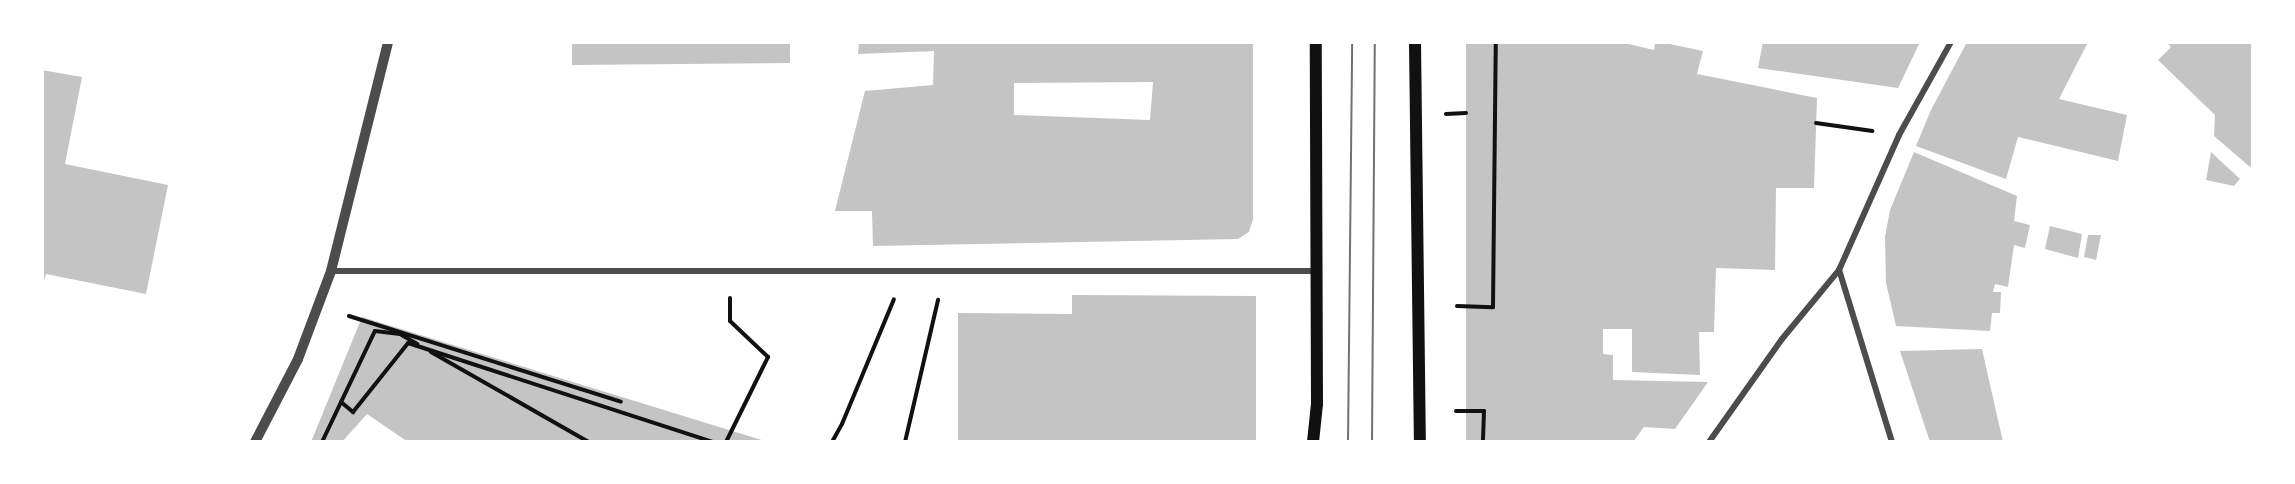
<!DOCTYPE html>
<style>
body{margin:0}
#map{position:relative;width:2295px;height:484px;overflow:hidden;background:#fff;font-family:Helvetica,sans-serif}
div>[style]{position:absolute}
.building>*{inset:0;background:#c4c4c4}
.path>*{height:4px;margin:-2px;padding:0 2px;transform-origin:2px;border-radius:2px;background:#111}
.minor>*{height:6px;margin:-3px;padding:0 3px;transform-origin:3px;border-radius:3px;background:#4c4c4c}
.tertiary>*{height:10px;margin:-5px;padding:0 5px;transform-origin:5px;border-radius:5px;background:#4c4c4c}
.secondary>*{height:12px;margin:-6px;padding:0 6px;transform-origin:6px;border-radius:6px;background:#111}
.tram>*{height:1.5px;margin:-0.75px;padding:0 0.75px;transform-origin:0.75px;border-radius:0.75px;background:#707070}
span{translate:-50% -50%;white-space:nowrap;text-align:center;line-height:1.15;-webkit-text-stroke:4.5px #fff;paint-order:stroke}
.frame{position:absolute;inset:0;border:44px solid #fff;pointer-events:none}
</style>
<div id="map">
<div class="building">
<i style="clip-path:polygon(572px 42px,790px 42px,790px 63px,572px 65px)"></i>
<i style="clip-path:polygon(evenodd,859px 42px,1253px 42px,1253px 219px,1249px 232px,1238px 239px,873px 246px,872px 211px,835px 211px,865px 91px,933px 85px,934px 51px,858px 54px,859px 42px,1153px 82px,1150px 120px,1014px 115px,1014px 83px,1153px 82px)"></i>
<i style="clip-path:polygon(1466px 42px,1620px 42px,1654px 50px,1655px 42px,1660px 42px,1703px 51px,1697px 74px,1817px 98px,1814px 188px,1776px 188px,1775px 270px,1716px 268px,1714px 332px,1699px 332px,1700px 375px,1632px 372px,1632px 329px,1603px 329px,1603px 354px,1613px 355px,1613px 380px,1708px 382px,1675px 429px,1644px 427px,1633px 442px,1466px 442px)"></i>
<i style="clip-path:polygon(1763px 42px,1920px 42px,1898px 88px,1758px 68px)"></i>
<i style="clip-path:polygon(1967px 42px,2088px 42px,2059px 99px,2127px 115px,2118px 161px,2018px 137px,2006px 179px,1916px 146px,1931px 110px)"></i>
<i style="clip-path:polygon(2166px 42px,2253px 42px,2253px 163px,2250px 167px,2214px 136px,2215px 115px,2158px 60px,2171px 47px)"></i>
<i style="clip-path:polygon(42px 70px,82px 77px,65px 164px,168px 185px,146px 294px,46px 274px,42px 288px)"></i>
<i style="clip-path:polygon(1914px 152px,2017px 196px,2014px 221px,2030px 225px,2025px 248px,2014px 245px,2008px 287px,1995px 284px,1993px 292px,2001px 292px,2000px 313px,1992px 313px,1990px 331px,1896px 326px,1886px 283px,1885px 237px,1890px 210px)"></i>
<i style="clip-path:polygon(2211px 152px,2240px 179px,2234px 186px,2206px 180px)"></i>
<i style="clip-path:polygon(2050px 226px,2082px 234px,2078px 258px,2045px 249px)"></i>
<i style="clip-path:polygon(2088px 235px,2101px 235px,2096px 260px,2084px 257px)"></i>
<i style="clip-path:polygon(1072px 295px,1256px 296px,1256px 442px,958px 442px,958px 313px,1072px 314px)"></i>
<i style="clip-path:polygon(362px 317px,765px 441px,765px 442px,408px 442px,367px 414px,342px 442px,311px 442px)"></i>
<i style="clip-path:polygon(1982px 349px,2003px 442px,1930px 442px,1900px 351px)"></i>
</div>
<div class="path">
<i style="left:1446px;top:114px;width:20px;rotate:-3deg"></i>
<i style="left:1816px;top:123px;width:57px;rotate:8.1deg"></i>
<i style="left:1457px;top:306px;width:36px;rotate:2deg"></i>
<i style="left:1493px;top:307px;width:265px;rotate:-89.4deg"></i>
<i style="left:349px;top:316px;width:285px;rotate:17.5deg"></i>
<i style="left:431px;top:352px;width:182px;rotate:29.7deg"></i>
<i style="left:341px;top:402px;width:16px;rotate:40deg"></i>
<i style="left:353px;top:412px;width:88px;rotate:-51.4deg"></i>
<i style="left:408px;top:343px;width:321px;rotate:18deg"></i>
<i style="left:1456px;top:411px;width:28px"></i>
<i style="left:1484px;top:411px;width:31px;rotate:92deg"></i>
<i style="left:322px;top:442px;width:123px;rotate:-64.5deg"></i>
<i style="left:375px;top:331px;width:25px;rotate:7deg"></i>
<i style="left:400px;top:334px;width:20px;rotate:30deg"></i>
<i style="left:726px;top:442px;width:95px;rotate:-63.7deg"></i>
<i style="left:768px;top:357px;width:52px;rotate:-136.5deg"></i>
<i style="left:730px;top:321px;width:23px;rotate:-90deg"></i>
<i style="left:832px;top:442px;width:21px;rotate:-61deg"></i>
<i style="left:842px;top:424px;width:135px;rotate:-67.4deg"></i>
<i style="left:905px;top:442px;width:146px;rotate:-76.9deg"></i>
</div>
<div class="minor">
<i style="left:331px;top:271px;width:984px"></i>
<i style="left:1709px;top:442px;width:126px;rotate:-54.7deg"></i>
<i style="left:1782px;top:339px;width:89px;rotate:-50.4deg"></i>
<i style="left:1892px;top:442px;width:180px;rotate:-107.1deg"></i>
<i style="left:1839px;top:270px;width:148px;rotate:-66deg"></i>
<i style="left:1899px;top:135px;width:107px;rotate:-60.8deg"></i>
</div>
<div class="tertiary">
<i style="left:255px;top:442px;width:93px;rotate:-62.6deg"></i>
<i style="left:298px;top:359px;width:94px;rotate:-69.4deg"></i>
<i style="left:331px;top:271px;width:236px;rotate:-76deg"></i>
</div>
<div class="secondary">
<i style="left:1415px;top:42px;width:400px;rotate:89.3deg"></i>
<i style="left:1313px;top:442px;width:38px;rotate:-84deg"></i>
<i style="left:1317px;top:404px;width:362px;rotate:-90.2deg"></i>
</div>
<div class="tram">
<i style="left:1348px;top:442px;width:400px;rotate:-89.4deg"></i>
<i style="left:1372px;top:442px;width:400px;rotate:-89.6deg"></i>
</div>
<div class="frame"></div>
</div>
